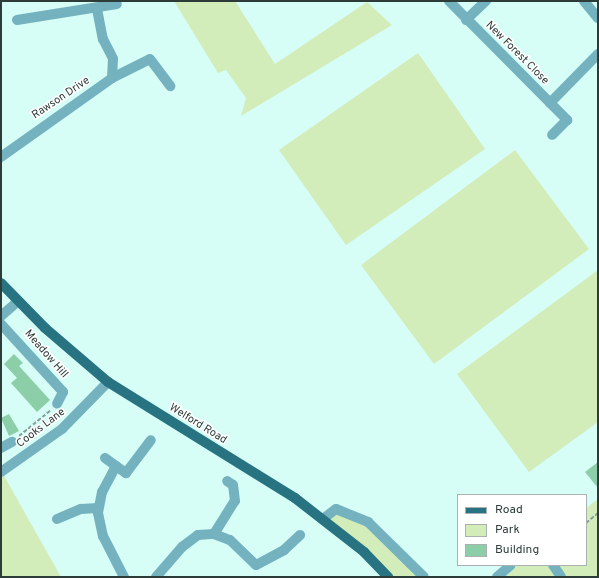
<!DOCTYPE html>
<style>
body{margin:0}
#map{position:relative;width:599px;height:578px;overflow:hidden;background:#d6fdf6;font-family:Overpass,sans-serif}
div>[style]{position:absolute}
.green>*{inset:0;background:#d3edba}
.building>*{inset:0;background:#8ccea7}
.path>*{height:2px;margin-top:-1px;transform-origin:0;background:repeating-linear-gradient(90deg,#85a09b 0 4px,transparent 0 6px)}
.minor>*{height:10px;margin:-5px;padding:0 5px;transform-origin:5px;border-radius:5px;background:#74b2bf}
.major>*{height:10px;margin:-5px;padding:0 5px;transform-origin:5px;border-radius:5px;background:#287381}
span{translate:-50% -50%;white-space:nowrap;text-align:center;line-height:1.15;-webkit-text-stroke:3px #fff;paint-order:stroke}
.street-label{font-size:11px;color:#2d3c39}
.frame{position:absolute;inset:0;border:2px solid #2d3c39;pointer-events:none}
.legend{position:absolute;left:457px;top:494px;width:130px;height:72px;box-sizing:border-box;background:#fff;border:1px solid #abb1b0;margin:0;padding:5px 7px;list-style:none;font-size:12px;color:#2d3c39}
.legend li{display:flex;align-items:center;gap:8px;height:20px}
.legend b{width:20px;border:1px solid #abb1b0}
</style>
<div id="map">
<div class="green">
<i style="clip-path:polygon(174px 1px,235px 1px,275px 64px,367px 2px,392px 25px,241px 116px,246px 98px,226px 70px,218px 73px)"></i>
<i style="clip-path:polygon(418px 53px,485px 149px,346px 245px,279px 150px)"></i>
<i style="clip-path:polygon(515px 150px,589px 249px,434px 364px,361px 265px)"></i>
<i style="clip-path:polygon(598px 270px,598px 422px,529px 472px,457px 374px)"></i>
<i style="clip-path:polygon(3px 474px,61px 577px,1px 577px,1px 476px)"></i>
<i style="clip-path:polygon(598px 499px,598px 577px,505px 577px,518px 565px,586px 565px,586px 508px)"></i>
<i style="clip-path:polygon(336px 509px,368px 522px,424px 577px,388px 577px,323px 519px)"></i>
</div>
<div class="building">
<i style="clip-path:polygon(14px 354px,23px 363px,19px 366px,50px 400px,37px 412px,11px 383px,17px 378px,4px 364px)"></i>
<i style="clip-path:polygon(9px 414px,19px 431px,9px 436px,1px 418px)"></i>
<i style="clip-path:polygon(598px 462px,598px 488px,585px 472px)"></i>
</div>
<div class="path">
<i style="left:598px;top:36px;width:7px;rotate:90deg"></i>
<i style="left:19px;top:436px;width:40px;rotate:-39deg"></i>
<i style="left:586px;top:523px;width:16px;rotate:-40deg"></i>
</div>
<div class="minor">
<i style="left:449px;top:1px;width:168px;rotate:45.2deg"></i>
<i style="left:567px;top:120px;width:21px;rotate:135deg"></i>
<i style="left:584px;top:1px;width:22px;rotate:51deg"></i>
<i style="left:97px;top:9px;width:31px;rotate:79deg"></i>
<i style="left:103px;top:39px;width:22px;rotate:63deg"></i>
<i style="left:113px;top:59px;width:19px;rotate:93deg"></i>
<i style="left:17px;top:20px;width:101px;rotate:-9.1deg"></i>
<i style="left:466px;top:20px;width:28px;rotate:-44deg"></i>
<i style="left:550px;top:103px;width:69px;rotate:-45.6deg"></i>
<i style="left:1px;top:157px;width:136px;rotate:-35.4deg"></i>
<i style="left:112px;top:78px;width:42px;rotate:-26.6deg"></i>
<i style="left:150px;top:59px;width:34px;rotate:53deg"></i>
<i style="left:1px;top:316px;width:21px;rotate:-41deg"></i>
<i style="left:1px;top:324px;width:92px;rotate:47.6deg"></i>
<i style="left:63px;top:392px;width:13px;rotate:117deg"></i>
<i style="left:1px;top:448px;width:13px;rotate:-29deg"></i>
<i style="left:105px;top:458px;width:26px;rotate:36deg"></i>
<i style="left:126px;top:473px;width:41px;rotate:-52.9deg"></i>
<i style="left:116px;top:466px;width:30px;rotate:118deg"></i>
<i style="left:102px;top:492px;width:21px;rotate:101deg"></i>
<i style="left:98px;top:513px;width:24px;rotate:78deg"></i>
<i style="left:103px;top:536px;width:46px;rotate:62.9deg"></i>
<i style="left:1px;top:472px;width:75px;rotate:-35.2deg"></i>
<i style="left:62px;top:429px;width:66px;rotate:-45.6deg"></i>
<i style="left:57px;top:519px;width:26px;rotate:-23deg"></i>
<i style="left:81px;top:509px;width:17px;rotate:-3deg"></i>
<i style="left:323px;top:519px;width:16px;rotate:-38deg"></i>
<i style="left:336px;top:509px;width:35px;rotate:22deg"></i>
<i style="left:368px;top:522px;width:78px;rotate:44.5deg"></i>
<i style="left:214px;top:534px;width:39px;rotate:-58deg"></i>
<i style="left:235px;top:501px;width:16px;rotate:-97deg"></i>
<i style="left:233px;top:485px;width:7px;rotate:-146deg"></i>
<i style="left:553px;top:565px;width:14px;rotate:56deg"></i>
<i style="left:156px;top:577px;width:40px;rotate:-49deg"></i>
<i style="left:182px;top:547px;width:20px;rotate:-37deg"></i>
<i style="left:198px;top:535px;width:16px;rotate:-4deg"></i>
<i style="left:214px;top:534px;width:17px;rotate:21deg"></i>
<i style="left:230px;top:540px;width:36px;rotate:44deg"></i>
<i style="left:256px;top:565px;width:32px;rotate:-28deg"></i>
<i style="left:284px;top:550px;width:22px;rotate:-43deg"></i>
<i style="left:497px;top:577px;width:18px;rotate:-41deg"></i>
</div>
<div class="major">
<i style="left:1px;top:283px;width:63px;rotate:45.6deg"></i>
<i style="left:45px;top:328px;width:83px;rotate:40.6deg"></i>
<i style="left:108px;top:382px;width:220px;rotate:31.8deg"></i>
<i style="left:295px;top:498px;width:88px;rotate:38deg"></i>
<i style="left:364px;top:552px;width:35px;rotate:46deg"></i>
</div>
<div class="street-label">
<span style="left:517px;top:53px;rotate:45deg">New Forest Close</span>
<span style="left:61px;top:98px;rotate:-34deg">Rawson Drive</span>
<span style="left:46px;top:354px;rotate:49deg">Meadow Hill</span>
<span style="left:198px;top:424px;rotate:32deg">Welford Road</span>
<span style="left:41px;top:428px;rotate:-37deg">Cooks Lane</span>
</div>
<div class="frame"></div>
<ul class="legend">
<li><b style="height:5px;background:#287381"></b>Road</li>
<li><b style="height:11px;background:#d3edba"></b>Park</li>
<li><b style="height:11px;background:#8ccea7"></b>Building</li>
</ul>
</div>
